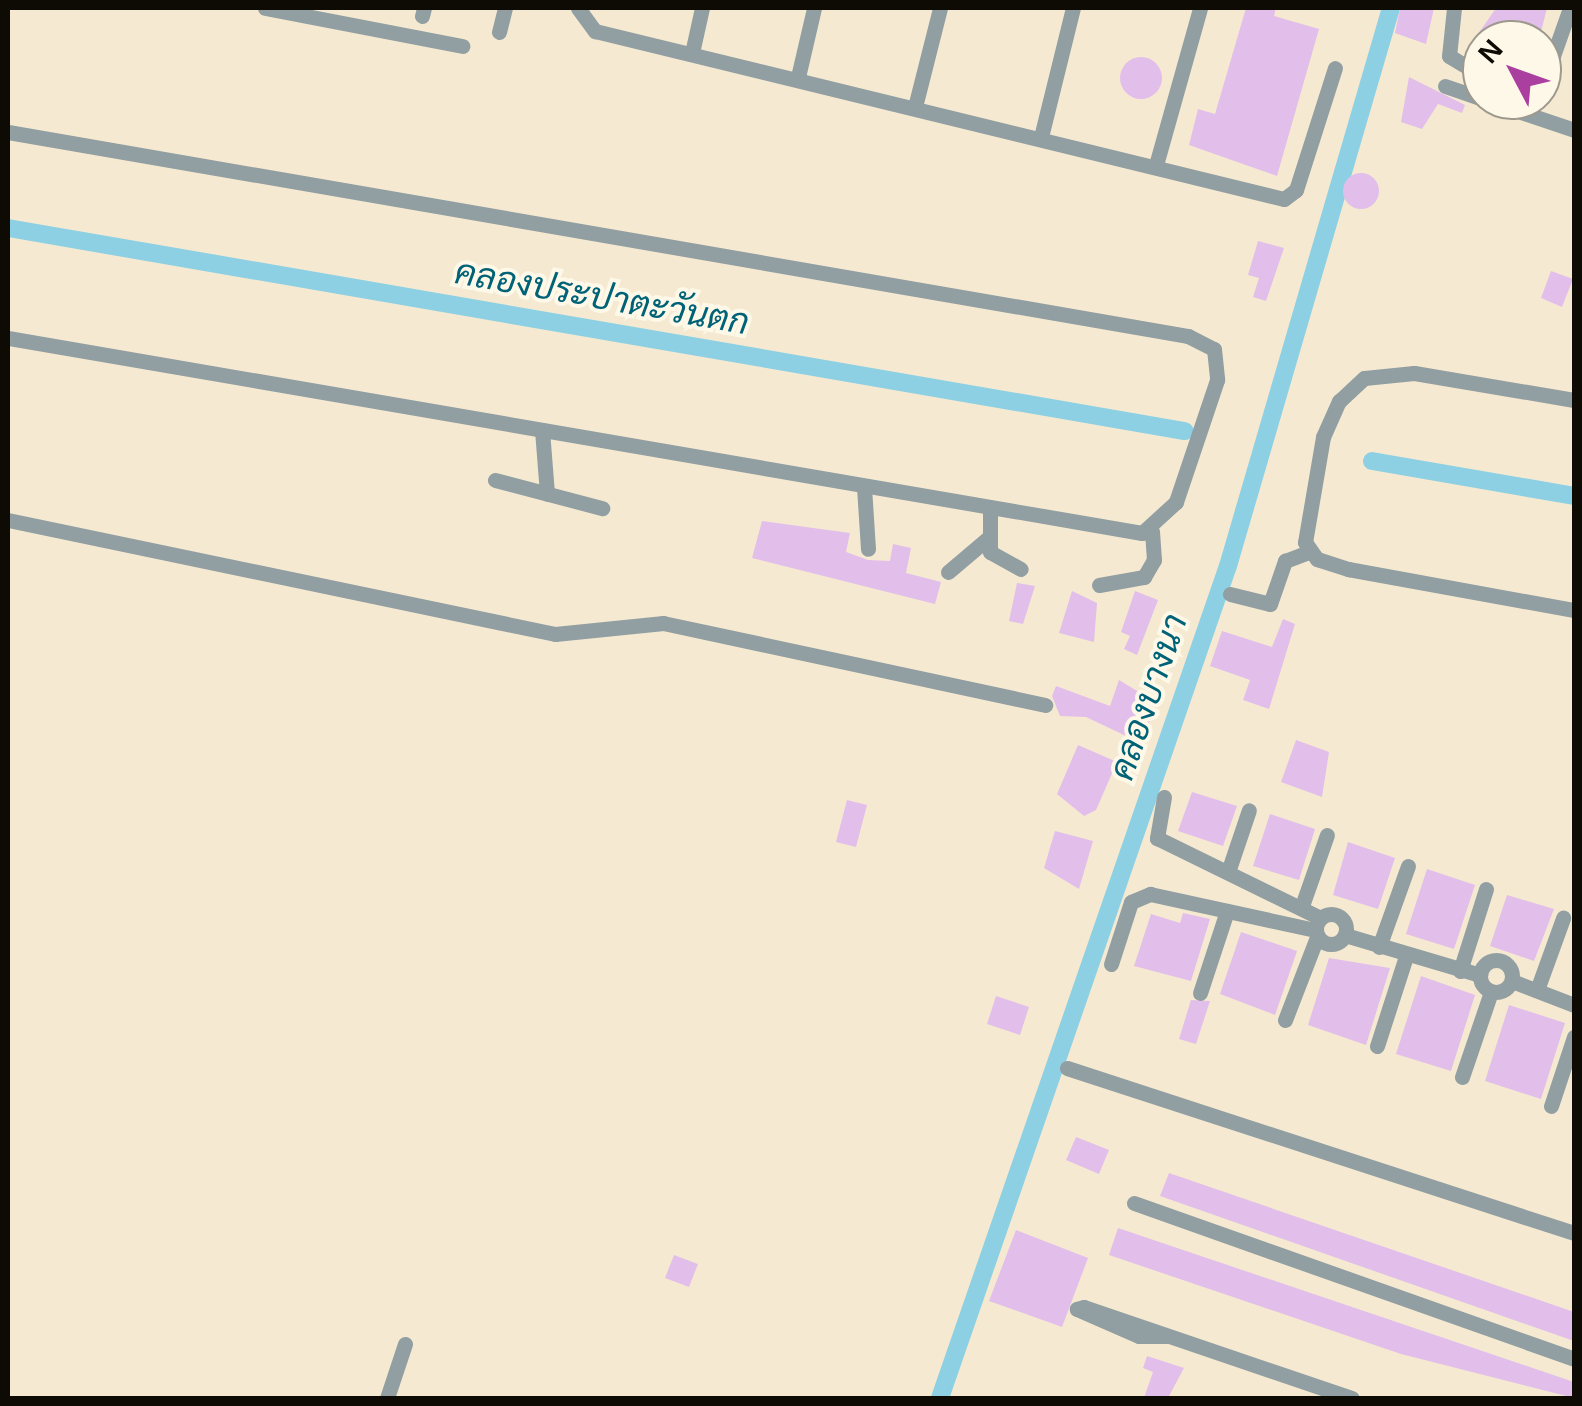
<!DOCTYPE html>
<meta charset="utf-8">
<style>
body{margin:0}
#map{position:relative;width:1582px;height:1406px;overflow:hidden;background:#f5ead1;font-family:Arial,Sarabun,sans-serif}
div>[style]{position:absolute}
.canal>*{height:18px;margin:-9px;padding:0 9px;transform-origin:9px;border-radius:9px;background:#8dd0e4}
.building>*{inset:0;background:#e2beeb}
.round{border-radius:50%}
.street>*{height:15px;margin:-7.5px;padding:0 7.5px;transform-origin:7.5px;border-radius:7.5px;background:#919ea2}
.street>.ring{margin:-7.5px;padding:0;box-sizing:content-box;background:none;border:15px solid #919ea2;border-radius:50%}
span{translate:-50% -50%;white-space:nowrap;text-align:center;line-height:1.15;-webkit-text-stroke:8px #fef8e9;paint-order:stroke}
.water-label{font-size:35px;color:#006276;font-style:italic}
.frame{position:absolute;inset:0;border:10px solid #0e0b04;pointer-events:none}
.north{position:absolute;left:1462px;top:20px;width:100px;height:100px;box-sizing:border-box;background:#fef8e9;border:2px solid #9e998d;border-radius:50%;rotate:311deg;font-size:28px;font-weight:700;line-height:40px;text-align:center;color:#0e0b04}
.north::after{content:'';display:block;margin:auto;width:35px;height:45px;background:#aa3fa0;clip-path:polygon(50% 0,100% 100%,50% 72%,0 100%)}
</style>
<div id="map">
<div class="canal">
<i style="left:8px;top:228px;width:1194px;rotate:9.79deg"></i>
<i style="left:1372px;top:461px;width:205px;rotate:9.8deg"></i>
<i style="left:940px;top:1398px;width:880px;rotate:-70.91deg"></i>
<i style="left:1228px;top:566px;width:581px;rotate:-73.72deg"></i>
</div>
<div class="building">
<i style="clip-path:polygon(1246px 8px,1276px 8px,1274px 16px,1319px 29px,1277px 176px,1189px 145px,1198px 109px,1215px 114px)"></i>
<i style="clip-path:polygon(1400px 8px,1434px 8px,1426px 44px,1395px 33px)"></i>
<i style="clip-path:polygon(1496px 8px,1547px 8px,1539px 40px,1474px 40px)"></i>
<i class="round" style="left:1120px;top:57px;width:42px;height:42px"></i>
<i style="clip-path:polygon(1409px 77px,1465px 105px,1462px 113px,1438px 104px,1422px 129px,1401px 122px)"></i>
<i class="round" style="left:1343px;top:173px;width:36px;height:36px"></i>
<i style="clip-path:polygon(1258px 241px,1284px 248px,1266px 301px,1253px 297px,1259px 278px,1248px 275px)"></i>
<i style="clip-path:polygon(1551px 271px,1573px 279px,1562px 307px,1541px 298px)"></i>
<i style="clip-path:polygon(762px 521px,850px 533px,846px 552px,868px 560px,890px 561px,893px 544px,911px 548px,906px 573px,941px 582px,935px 604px,752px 558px)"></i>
<i style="clip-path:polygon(1017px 583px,1035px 586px,1023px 624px,1009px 621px)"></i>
<i style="clip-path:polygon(1072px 591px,1097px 603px,1094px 642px,1059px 633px)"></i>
<i style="clip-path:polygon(1135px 591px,1158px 600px,1137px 655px,1124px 649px,1130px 636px,1121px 632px)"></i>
<i style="clip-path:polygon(1283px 619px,1295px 624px,1269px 709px,1243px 700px,1250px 680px,1210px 666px,1222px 631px,1272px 647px)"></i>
<i style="clip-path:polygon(1119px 680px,1157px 703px,1141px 743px,1086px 717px,1060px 716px,1052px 696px,1056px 686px,1110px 706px)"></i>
<i style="clip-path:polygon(1296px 740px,1329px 752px,1322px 797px,1281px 782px)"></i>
<i style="clip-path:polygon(1078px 745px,1117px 762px,1096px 810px,1084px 816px,1057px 794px)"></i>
<i style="clip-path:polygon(1192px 792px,1237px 806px,1223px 846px,1178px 831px)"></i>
<i style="clip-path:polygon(847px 800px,867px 805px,856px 847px,836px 842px)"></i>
<i style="clip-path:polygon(1270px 814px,1315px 829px,1299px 880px,1253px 866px)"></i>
<i style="clip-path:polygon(1055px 831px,1093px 841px,1079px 889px,1044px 868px)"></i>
<i style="clip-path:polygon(1348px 842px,1395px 858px,1378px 909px,1333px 895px)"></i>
<i style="clip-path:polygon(1427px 869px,1475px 885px,1454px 949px,1406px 934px)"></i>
<i style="clip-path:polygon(1507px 895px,1554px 909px,1534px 961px,1490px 946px)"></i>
<i style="clip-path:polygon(1183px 913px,1210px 919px,1191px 981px,1134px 966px,1151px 914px,1180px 923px)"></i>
<i style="clip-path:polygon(1241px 932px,1297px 951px,1275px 1015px,1220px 994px)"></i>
<i style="clip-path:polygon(1329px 958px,1390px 968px,1366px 1045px,1308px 1025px)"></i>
<i style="clip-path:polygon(1421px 976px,1475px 995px,1451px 1071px,1396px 1054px)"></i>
<i style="clip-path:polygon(996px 996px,1029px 1007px,1020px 1035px,987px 1024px)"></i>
<i style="clip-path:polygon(1191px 1000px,1210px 1001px,1196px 1044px,1179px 1039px)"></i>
<i style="clip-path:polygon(1509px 1005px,1565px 1023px,1541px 1099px,1485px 1081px)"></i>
<i style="clip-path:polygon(1076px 1137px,1109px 1150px,1099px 1174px,1066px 1160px)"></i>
<i style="clip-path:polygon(1169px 1173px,1574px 1312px,1574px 1341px,1160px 1196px)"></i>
<i style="clip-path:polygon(1118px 1228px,1574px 1382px,1574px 1398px,1401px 1354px,1109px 1255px)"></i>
<i style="clip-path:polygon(1016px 1230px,1088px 1258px,1062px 1327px,989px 1301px)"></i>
<i style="clip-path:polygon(674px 1255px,698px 1264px,689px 1287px,665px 1278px)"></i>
<i style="clip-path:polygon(1147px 1356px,1184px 1368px,1168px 1398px,1144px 1398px,1153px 1372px,1143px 1368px)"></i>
</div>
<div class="street">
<i style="left:265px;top:8px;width:201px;rotate:10.9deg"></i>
<i style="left:578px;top:8px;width:29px;rotate:54deg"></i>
<i style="left:595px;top:31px;width:709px;rotate:13.7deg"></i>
<i style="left:1284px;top:199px;width:15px;rotate:-37deg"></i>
<i style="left:1296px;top:190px;width:128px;rotate:-72.3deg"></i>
<i style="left:1454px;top:8px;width:48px;rotate:95.9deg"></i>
<i style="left:1449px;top:56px;width:39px;rotate:31deg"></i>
<i style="left:422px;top:16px;width:8px;rotate:-76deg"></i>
<i style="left:499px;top:32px;width:25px;rotate:-76deg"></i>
<i style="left:692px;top:53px;width:46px;rotate:-77.5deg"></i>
<i style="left:798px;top:77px;width:71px;rotate:-76.9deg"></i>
<i style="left:1445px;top:86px;width:39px;rotate:19deg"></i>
<i style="left:1542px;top:87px;width:84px;rotate:-70.5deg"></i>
<i style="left:1485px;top:100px;width:94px;rotate:18.6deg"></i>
<i style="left:916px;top:103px;width:98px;rotate:-75.8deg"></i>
<i style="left:8px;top:132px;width:1198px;rotate:9.81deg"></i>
<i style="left:1188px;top:336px;width:29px;rotate:27deg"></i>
<i style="left:1214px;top:349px;width:31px;rotate:84deg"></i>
<i style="left:1217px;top:380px;width:129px;rotate:108.6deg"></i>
<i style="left:1176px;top:502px;width:46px;rotate:137.6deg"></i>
<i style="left:1142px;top:533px;width:1151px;rotate:-170.24deg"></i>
<i style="left:1041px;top:137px;width:133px;rotate:-76.1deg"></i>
<i style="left:1156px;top:165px;width:163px;rotate:-74.3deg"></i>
<i style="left:1574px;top:400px;width:162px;rotate:-170.4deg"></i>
<i style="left:1414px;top:373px;width:50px;rotate:174.3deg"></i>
<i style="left:1364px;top:378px;width:34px;rotate:137deg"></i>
<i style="left:1339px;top:401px;width:39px;rotate:114deg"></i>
<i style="left:1323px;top:437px;width:107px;rotate:99.7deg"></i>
<i style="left:1305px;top:542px;width:21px;rotate:55deg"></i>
<i style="left:1317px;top:559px;width:33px;rotate:18deg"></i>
<i style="left:1348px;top:569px;width:230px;rotate:10.3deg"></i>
<i style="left:542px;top:430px;width:64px;rotate:85.5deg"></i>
<i style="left:495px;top:480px;width:111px;rotate:14.7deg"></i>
<i style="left:864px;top:487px;width:62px;rotate:86.3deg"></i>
<i style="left:990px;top:508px;width:44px;rotate:90deg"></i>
<i style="left:990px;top:552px;width:35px;rotate:29deg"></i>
<i style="left:8px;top:520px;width:559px;rotate:11.77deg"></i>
<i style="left:555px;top:634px;width:109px;rotate:-5.8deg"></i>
<i style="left:663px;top:623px;width:391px;rotate:12.1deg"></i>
<i style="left:948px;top:572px;width:51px;rotate:-40.2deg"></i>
<i style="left:1099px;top:585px;width:46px;rotate:-10.1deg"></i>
<i style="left:1144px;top:577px;width:20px;rotate:-60deg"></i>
<i style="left:1154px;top:560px;width:29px;rotate:-94deg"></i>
<i style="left:1230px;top:594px;width:41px;rotate:14deg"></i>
<i style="left:1270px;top:604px;width:46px;rotate:-70.8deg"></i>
<i style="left:1285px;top:561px;width:26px;rotate:-21deg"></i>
<i style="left:1164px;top:797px;width:42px;rotate:99.7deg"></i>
<i style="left:1157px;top:838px;width:182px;rotate:26.1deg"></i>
<i style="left:1229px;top:869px;width:62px;rotate:-71.3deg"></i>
<i style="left:1303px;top:903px;width:72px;rotate:-70.6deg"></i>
<i class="ring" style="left:1316px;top:914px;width:15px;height:15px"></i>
<i style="left:1345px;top:935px;width:141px;rotate:16.5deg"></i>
<i style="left:1379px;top:947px;width:86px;rotate:-70.3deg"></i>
<i class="ring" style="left:1480px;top:960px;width:17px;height:17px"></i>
<i style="left:1111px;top:964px;width:65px;rotate:-72.1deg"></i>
<i style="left:1131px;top:902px;width:21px;rotate:-23deg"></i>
<i style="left:1150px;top:894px;width:169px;rotate:12.3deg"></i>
<i style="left:1460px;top:971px;width:86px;rotate:-72.4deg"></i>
<i style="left:1512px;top:981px;width:66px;rotate:21.2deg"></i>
<i style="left:1537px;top:990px;width:77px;rotate:-70.1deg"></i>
<i style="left:1200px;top:993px;width:86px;rotate:-71.8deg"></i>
<i style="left:1285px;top:1020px;width:89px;rotate:-68.9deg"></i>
<i style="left:1377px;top:1046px;width:95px;rotate:-72.1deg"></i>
<i style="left:1067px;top:1068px;width:533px;rotate:18.03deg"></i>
<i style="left:1462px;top:1077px;width:90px;rotate:-71.2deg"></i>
<i style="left:1551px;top:1106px;width:73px;rotate:-71.6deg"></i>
<i style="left:1134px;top:1203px;width:467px;rotate:19.5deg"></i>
<i style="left:1167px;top:1336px;width:28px;rotate:180deg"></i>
<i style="left:1139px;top:1336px;width:68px;rotate:-156.5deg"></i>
<i style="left:1077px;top:1309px;width:7px;rotate:-16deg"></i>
<i style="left:1084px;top:1307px;width:283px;rotate:18.8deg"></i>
<i style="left:387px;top:1398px;width:57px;rotate:-71.6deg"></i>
</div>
<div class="water-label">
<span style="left:602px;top:297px;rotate:10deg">คลองประปาตะวันตก</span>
<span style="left:1148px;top:697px;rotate:-71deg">คลองบางนา</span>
</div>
<div class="frame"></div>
<div class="north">N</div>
</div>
